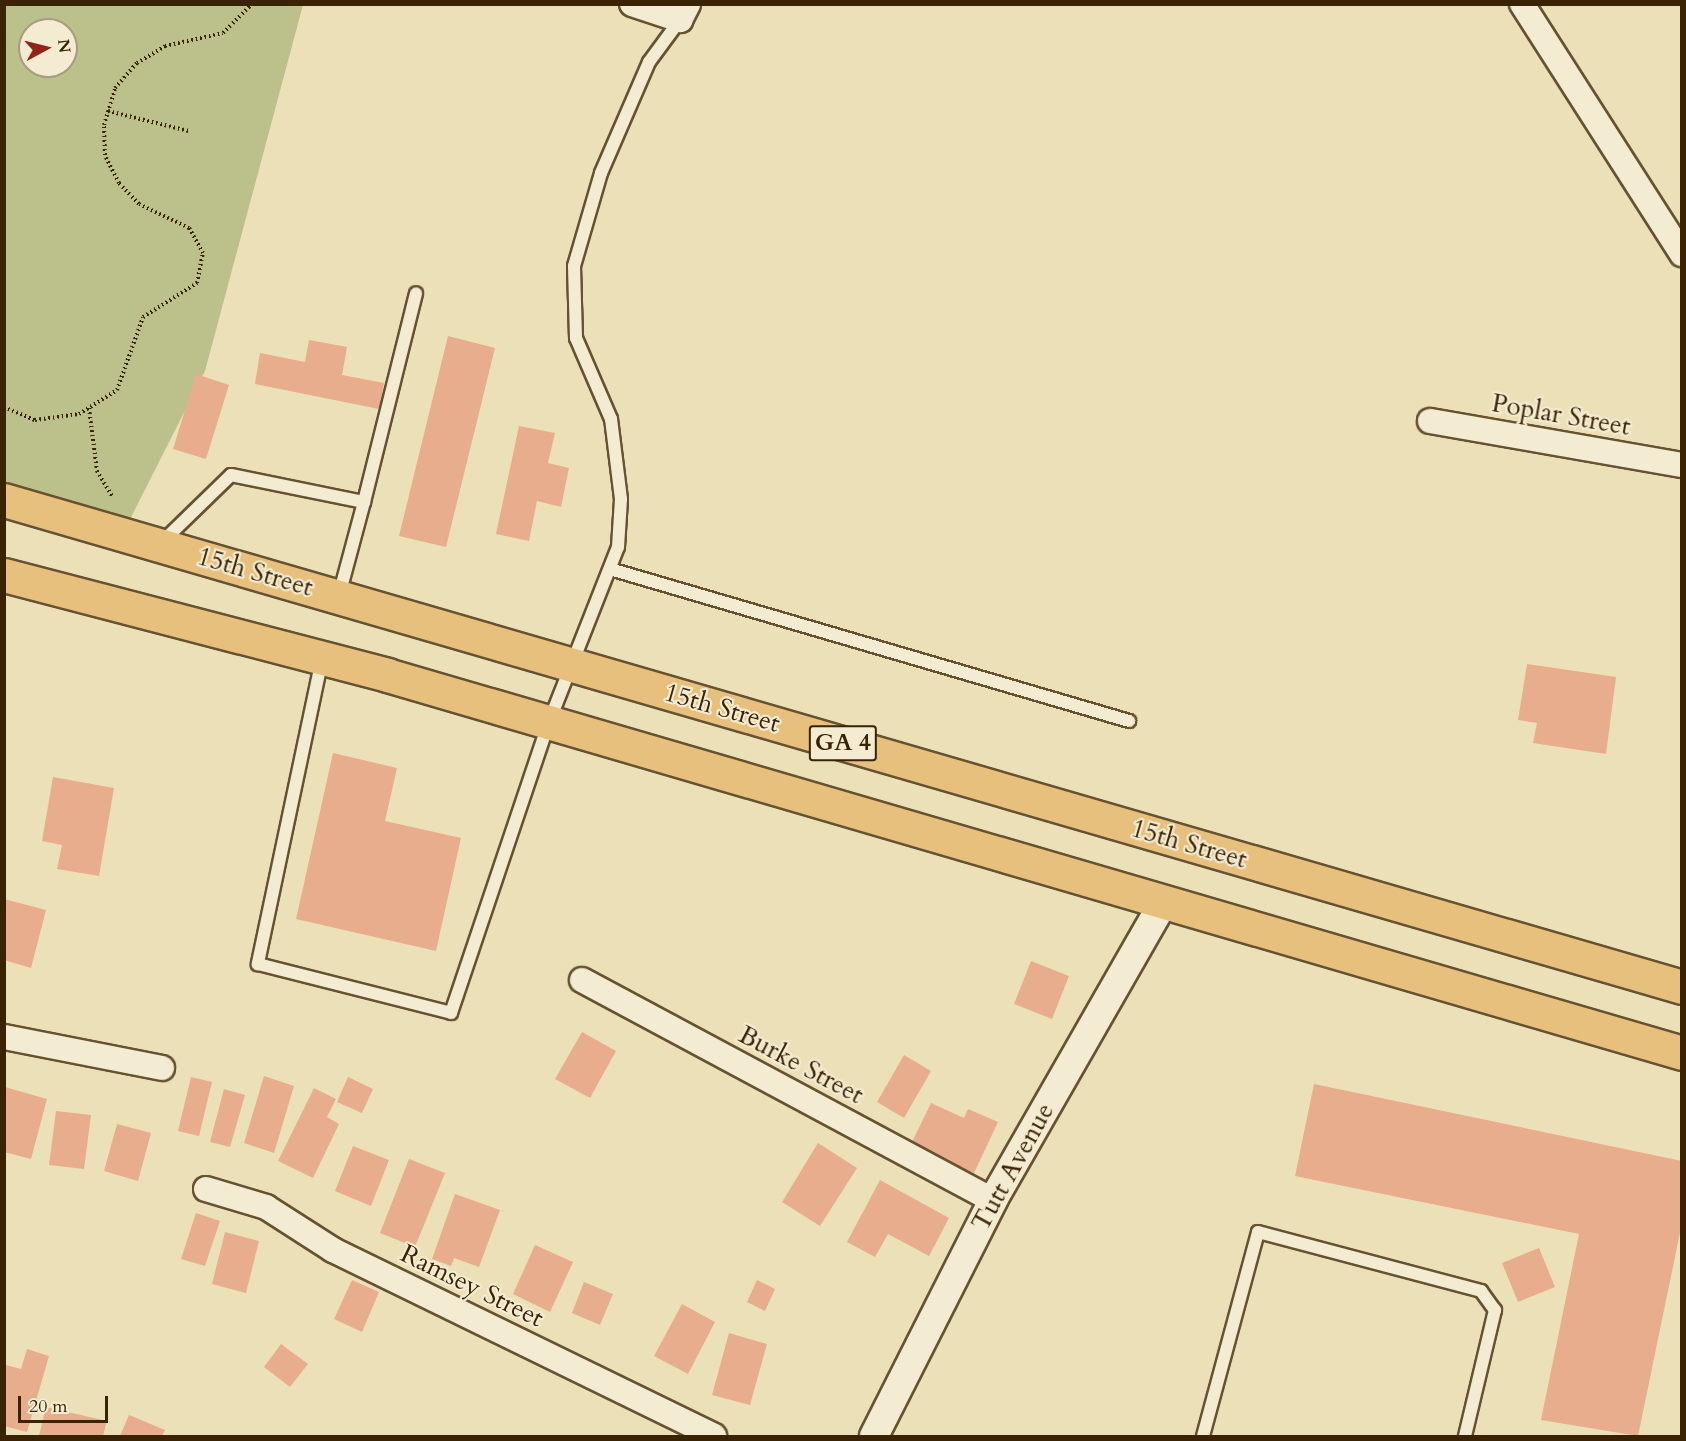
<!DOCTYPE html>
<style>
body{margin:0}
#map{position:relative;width:1686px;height:1441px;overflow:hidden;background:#ece0b9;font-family:Cardo,serif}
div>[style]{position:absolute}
.green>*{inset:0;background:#bcc18c}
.building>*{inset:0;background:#e7ad8d}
.path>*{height:4px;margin-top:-2px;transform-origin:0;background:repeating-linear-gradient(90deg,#3a2304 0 1.5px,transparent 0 4.5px)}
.roads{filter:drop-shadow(2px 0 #665231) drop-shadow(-2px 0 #665231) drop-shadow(0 2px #665231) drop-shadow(0 -2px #665231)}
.service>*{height:12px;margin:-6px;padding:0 6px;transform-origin:6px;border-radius:6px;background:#f3ebd2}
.minor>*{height:24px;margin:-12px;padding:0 12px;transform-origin:12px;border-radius:12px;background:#f3ebd2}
.tertiary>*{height:28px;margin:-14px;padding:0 14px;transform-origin:14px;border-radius:14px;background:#f3ebd2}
.primary>*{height:33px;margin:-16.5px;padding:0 16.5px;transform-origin:16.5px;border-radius:16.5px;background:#e6c07c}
span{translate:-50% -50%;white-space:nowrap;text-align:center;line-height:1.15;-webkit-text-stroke:4.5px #f3ebd2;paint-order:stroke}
.shield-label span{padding:2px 4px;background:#f3ebd2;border:2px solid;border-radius:4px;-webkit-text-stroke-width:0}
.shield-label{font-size:24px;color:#3a2304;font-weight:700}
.street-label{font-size:26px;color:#3a2304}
.frame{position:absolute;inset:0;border:6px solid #3a2304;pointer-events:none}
.north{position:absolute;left:18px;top:18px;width:60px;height:60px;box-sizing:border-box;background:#f3ebd2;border:2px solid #a99b80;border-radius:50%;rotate:83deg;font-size:16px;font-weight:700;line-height:24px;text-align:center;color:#3a2304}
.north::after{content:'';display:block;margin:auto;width:21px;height:27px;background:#8f2418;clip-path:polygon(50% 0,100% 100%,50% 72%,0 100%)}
.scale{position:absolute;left:18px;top:1396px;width:90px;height:27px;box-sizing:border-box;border:3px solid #3a2304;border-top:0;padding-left:8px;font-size:18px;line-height:21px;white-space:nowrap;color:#3a2304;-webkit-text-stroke:4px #f3ebd2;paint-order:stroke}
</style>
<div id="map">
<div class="green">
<i style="clip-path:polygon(evenodd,4px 5px,303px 5px,205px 371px,115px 549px,5px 516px,4px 5px,30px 30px,66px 30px,66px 66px,30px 66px,30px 30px)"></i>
</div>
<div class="building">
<i style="clip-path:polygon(448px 336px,495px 348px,446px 547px,399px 536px)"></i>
<i style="clip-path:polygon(309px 340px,347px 347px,342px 375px,384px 383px,379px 409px,255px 384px,260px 353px,305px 362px)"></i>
<i style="clip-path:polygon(196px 374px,229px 385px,206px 459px,173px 449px)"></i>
<i style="clip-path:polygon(519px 426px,555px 433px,548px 463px,569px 468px,561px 507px,537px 501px,529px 541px,496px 534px)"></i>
<i style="clip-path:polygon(1527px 664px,1616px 677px,1606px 754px,1533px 743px,1537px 723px,1518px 720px)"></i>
<i style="clip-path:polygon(333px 753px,397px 768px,385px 821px,461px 838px,436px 951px,296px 919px)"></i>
<i style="clip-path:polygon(53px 777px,114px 788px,99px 876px,57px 869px,62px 845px,42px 841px)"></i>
<i style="clip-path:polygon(4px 899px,46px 910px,31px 968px,4px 960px)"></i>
<i style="clip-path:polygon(1031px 961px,1069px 976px,1052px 1019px,1014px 1004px)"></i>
<i style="clip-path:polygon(582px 1032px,616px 1051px,590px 1098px,555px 1079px)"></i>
<i style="clip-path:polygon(904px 1055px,931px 1071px,904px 1118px,877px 1102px)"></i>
<i style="clip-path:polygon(264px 1076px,294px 1086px,274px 1153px,244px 1143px)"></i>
<i style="clip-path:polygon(191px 1077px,212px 1082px,199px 1136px,178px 1131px)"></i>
<i style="clip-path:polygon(348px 1077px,373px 1089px,362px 1113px,337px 1102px)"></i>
<i style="clip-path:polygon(1314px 1084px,1682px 1161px,1682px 1223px,1638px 1436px,1541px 1420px,1579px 1234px,1295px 1176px)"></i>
<i style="clip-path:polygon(5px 1087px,47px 1099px,31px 1159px,4px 1152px)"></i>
<i style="clip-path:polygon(314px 1088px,336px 1099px,327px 1117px,339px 1124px,313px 1178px,278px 1161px)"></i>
<i style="clip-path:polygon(224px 1089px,245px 1095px,230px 1147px,210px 1142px)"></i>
<i style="clip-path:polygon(931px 1103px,964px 1118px,968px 1109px,998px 1122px,974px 1173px,911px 1144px)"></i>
<i style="clip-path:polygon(56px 1111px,91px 1115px,84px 1169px,49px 1165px)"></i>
<i style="clip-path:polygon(117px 1124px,151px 1133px,138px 1181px,104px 1171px)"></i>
<i style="clip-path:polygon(818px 1143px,857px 1168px,820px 1226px,782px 1202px)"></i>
<i style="clip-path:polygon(353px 1146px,389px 1160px,371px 1206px,335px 1191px)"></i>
<i style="clip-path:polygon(409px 1159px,445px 1173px,415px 1247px,380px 1233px)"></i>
<i style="clip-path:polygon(880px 1180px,949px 1218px,929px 1256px,888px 1234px,875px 1257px,847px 1242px)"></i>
<i style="clip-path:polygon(455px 1194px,500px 1210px,479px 1267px,454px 1258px,451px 1266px,432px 1259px)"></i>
<i style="clip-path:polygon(196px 1213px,220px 1221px,205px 1266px,181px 1259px)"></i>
<i style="clip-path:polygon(225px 1232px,259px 1241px,246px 1293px,212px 1284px)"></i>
<i style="clip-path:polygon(535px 1245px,573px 1262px,550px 1312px,513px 1294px)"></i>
<i style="clip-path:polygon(1539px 1248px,1555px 1287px,1518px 1302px,1502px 1263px)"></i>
<i style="clip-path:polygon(352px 1280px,379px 1292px,362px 1332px,334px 1319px)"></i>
<i style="clip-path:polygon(757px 1280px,775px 1289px,765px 1311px,747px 1302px)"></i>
<i style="clip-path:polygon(584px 1282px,613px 1294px,600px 1325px,572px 1313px)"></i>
<i style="clip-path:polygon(682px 1304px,715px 1322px,688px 1374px,654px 1356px)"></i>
<i style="clip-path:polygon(729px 1333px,767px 1344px,750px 1405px,712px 1395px)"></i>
<i style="clip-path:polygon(281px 1344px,308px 1364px,290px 1387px,264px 1367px)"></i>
<i style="clip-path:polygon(27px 1349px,49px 1356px,27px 1432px,4px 1426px,4px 1370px,6px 1365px,21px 1369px)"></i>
<i style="clip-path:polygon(46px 1407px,107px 1421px,103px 1436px,39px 1436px)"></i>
<i style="clip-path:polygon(129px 1415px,165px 1430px,162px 1436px,120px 1436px)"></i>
</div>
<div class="path">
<i style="left:108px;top:111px;width:83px;rotate:13.9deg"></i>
<i style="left:4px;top:407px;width:34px;rotate:23deg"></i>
<i style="left:35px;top:420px;width:44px;rotate:-7.8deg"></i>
<i style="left:79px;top:414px;width:45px;rotate:-32.3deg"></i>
<i style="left:117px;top:390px;width:77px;rotate:-70.4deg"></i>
<i style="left:143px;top:317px;width:64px;rotate:-32.2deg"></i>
<i style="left:197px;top:283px;width:31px;rotate:-79deg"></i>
<i style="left:203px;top:253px;width:29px;rotate:-119deg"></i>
<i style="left:189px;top:228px;width:55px;rotate:-154.4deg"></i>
<i style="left:139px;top:204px;width:29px;rotate:-134deg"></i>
<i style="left:119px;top:183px;width:31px;rotate:-117deg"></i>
<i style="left:105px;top:155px;width:30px;rotate:-92deg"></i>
<i style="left:104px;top:125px;width:39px;rotate:-73deg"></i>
<i style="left:115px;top:88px;width:33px;rotate:-49deg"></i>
<i style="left:137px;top:63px;width:33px;rotate:-31deg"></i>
<i style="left:165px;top:46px;width:59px;rotate:-12.6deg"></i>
<i style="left:223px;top:33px;width:41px;rotate:-45deg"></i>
<i style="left:89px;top:408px;width:64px;rotate:82.8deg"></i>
<i style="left:97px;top:471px;width:31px;rotate:59deg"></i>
</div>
<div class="roads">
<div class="service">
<i style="left:364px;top:502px;width:215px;rotate:-76deg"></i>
<i style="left:160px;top:544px;width:99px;rotate:-44.2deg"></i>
<i style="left:231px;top:475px;width:136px;rotate:11.5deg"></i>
<i style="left:364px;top:502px;width:96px;rotate:105deg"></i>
<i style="left:610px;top:569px;width:541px;rotate:16.32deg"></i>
<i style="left:322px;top:659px;width:312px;rotate:101.9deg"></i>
<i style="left:258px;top:964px;width:199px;rotate:14.2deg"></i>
<i style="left:451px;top:1013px;width:307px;rotate:-71.4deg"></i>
<i style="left:549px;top:722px;width:188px;rotate:-68.5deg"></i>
<i style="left:618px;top:547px;width:48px;rotate:-86.4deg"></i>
<i style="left:621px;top:499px;width:81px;rotate:-97.1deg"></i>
<i style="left:611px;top:419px;width:88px;rotate:-113.4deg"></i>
<i style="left:576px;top:338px;width:72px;rotate:-91.6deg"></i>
<i style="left:574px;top:266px;width:97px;rotate:-73.8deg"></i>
<i style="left:601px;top:173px;width:121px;rotate:-66.6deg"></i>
<i style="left:649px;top:62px;width:52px;rotate:-53.6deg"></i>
<i style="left:1203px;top:1436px;width:211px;rotate:-74.9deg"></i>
<i style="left:1258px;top:1232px;width:231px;rotate:14.8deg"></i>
<i style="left:1481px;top:1291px;width:24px;rotate:54deg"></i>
<i style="left:1495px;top:1310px;width:130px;rotate:103.4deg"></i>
</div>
<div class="minor">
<i style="left:632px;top:4px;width:51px;rotate:18.4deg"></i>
<i style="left:680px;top:20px;width:18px;rotate:-63deg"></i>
<i style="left:1522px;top:4px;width:297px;rotate:57.4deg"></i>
<i style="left:1430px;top:421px;width:256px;rotate:9.9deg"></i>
<i style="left:582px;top:980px;width:466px;rotate:28.2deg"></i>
<i style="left:4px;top:1037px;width:161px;rotate:11.1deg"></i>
<i style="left:206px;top:1189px;width:63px;rotate:16.7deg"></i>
<i style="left:266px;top:1207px;width:80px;rotate:32.7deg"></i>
<i style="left:333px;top:1250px;width:424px;rotate:26deg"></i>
</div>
<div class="tertiary">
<i style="left:874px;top:1436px;width:264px;rotate:-63.2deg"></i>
<i style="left:993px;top:1200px;width:342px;rotate:-60.2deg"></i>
</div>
<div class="primary">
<i style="left:4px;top:500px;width:1747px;rotate:16.18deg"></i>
<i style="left:4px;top:575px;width:396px;rotate:14.6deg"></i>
<i style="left:387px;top:675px;width:1349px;rotate:16.27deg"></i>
</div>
</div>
<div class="shield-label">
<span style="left:843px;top:743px">GA 4</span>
</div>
<div class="street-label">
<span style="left:1561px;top:415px;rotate:10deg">Poplar Street</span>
<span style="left:255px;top:572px;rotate:16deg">15th Street</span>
<span style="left:722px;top:708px;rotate:16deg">15th Street</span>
<span style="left:1189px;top:844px;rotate:16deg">15th Street</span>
<span style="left:801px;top:1065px;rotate:28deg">Burke Street</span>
<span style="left:1013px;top:1167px;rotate:-61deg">Tutt Avenue</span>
<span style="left:472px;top:1286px;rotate:26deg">Ramsey Street</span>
</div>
<div class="frame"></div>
<div class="north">N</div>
<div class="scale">20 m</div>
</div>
